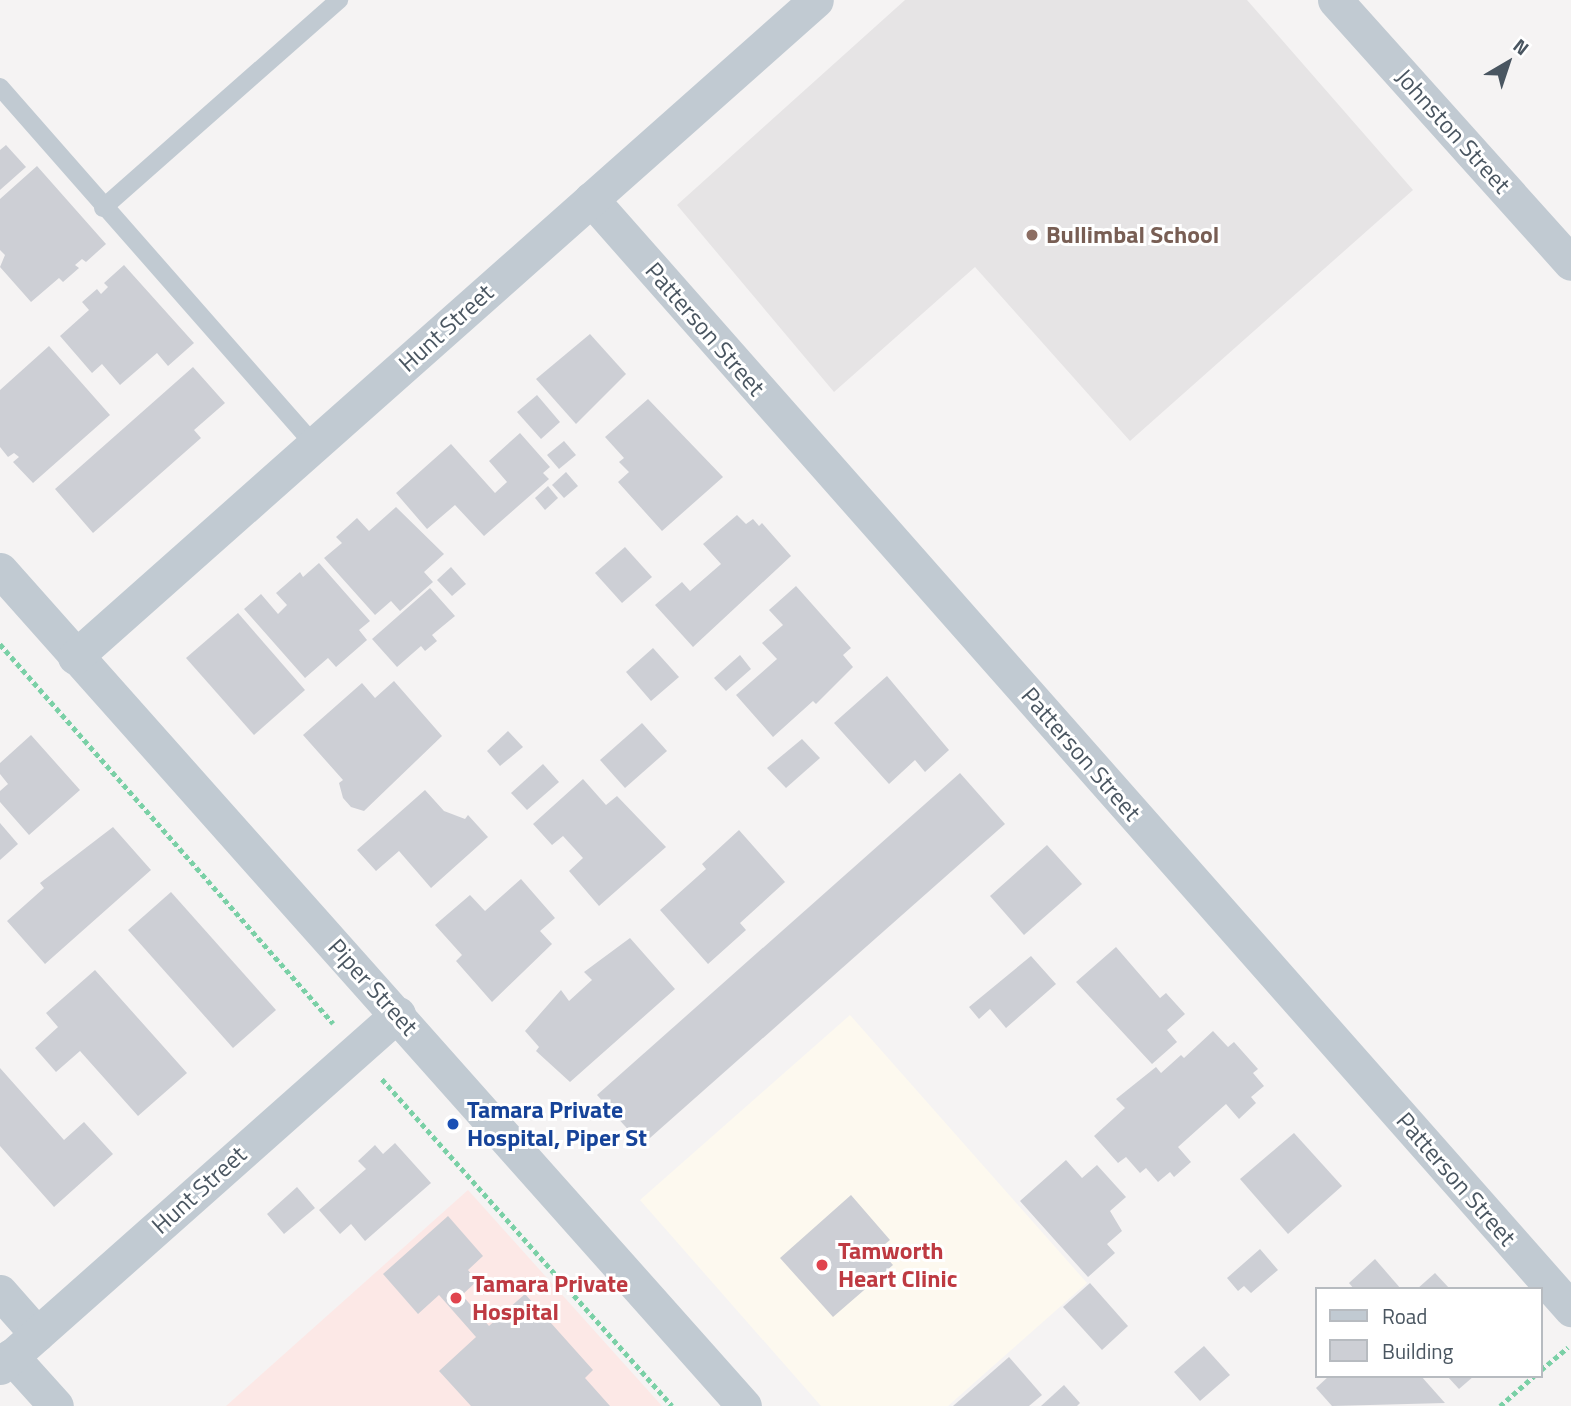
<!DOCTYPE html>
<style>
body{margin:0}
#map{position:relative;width:1571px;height:1406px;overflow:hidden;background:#f5f3f3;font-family:"Titillium Web",sans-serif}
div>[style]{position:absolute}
.commercial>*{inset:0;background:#fdf9ef}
.education>*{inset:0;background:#e6e4e5}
.medical>*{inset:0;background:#fce8e6}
.building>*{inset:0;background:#cdcfd5}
.path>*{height:4.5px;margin-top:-2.25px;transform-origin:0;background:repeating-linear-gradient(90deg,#7ad0a6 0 5px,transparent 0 8.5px)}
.lane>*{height:18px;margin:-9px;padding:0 9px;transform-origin:9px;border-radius:9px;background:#c1cad2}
.street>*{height:35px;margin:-17.5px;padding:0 17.5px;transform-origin:17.5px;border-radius:17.5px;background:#c1cad2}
.dots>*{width:19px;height:19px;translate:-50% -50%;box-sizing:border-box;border:4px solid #fff;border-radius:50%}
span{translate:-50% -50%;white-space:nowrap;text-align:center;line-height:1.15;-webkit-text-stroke:6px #fff;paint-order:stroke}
.street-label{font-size:24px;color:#4a5661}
.education-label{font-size:24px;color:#785e54;font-weight:700}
.left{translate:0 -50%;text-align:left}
.transit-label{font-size:24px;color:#164399;font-weight:700}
.health-label{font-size:24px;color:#be3a42;font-weight:700}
.legend{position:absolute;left:1315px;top:1287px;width:228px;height:91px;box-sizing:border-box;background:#fff;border:2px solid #b7bbc0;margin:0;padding:9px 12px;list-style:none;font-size:21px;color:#4a5661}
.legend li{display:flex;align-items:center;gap:14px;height:35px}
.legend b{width:35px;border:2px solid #b7bbc0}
.north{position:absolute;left:1473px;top:28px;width:70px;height:70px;-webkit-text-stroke:5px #fff;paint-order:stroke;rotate:39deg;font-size:19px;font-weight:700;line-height:28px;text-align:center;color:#4a5661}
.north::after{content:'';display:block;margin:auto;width:24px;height:32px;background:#4a5661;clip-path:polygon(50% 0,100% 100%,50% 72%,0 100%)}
</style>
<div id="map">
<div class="commercial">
<i style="clip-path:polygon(850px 1015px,1087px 1283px,948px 1406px,821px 1406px,640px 1200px)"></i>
</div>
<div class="education">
<i style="clip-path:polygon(905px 0,1247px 0,1413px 190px,1130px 441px,975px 267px,834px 392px,677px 205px)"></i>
</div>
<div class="medical">
<i style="clip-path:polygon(468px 1190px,662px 1406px,226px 1406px)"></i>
</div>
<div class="building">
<i style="clip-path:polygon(6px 145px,26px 167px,0 190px,0 150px)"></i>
<i style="clip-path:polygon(37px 166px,106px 244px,86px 262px,82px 259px,75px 265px,79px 268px,63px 282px,59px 278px,31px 302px,0 267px,5px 255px,0 250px,0 199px)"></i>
<i style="clip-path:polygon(124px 265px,194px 343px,168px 366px,157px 353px,120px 385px,102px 364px,92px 373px,60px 336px,89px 310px,82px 302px,97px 289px,101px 294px,108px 287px,104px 283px)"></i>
<i style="clip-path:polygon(590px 334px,626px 374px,576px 424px,536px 379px)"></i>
<i style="clip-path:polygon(49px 346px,110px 415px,33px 483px,13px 462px,19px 457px,14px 453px,8px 457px,0 447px,0 390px)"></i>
<i style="clip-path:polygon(193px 367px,225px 403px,194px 430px,201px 438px,93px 533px,55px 489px)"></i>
<i style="clip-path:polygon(537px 395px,560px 422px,541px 439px,517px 412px)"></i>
<i style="clip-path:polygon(648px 399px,723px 477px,662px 531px,618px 482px,629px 472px,619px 462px,624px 458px,605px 437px)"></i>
<i style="clip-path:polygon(520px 433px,550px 467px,543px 473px,549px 479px,484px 536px,455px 505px,427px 529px,396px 493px,451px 444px,495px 493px,507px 482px,489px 461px)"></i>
<i style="clip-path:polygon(564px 441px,576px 455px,559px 469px,547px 455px)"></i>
<i style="clip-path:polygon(566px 472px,578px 486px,564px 498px,552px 485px)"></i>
<i style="clip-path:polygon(548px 486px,558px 498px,545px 510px,535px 498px)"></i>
<i style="clip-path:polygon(396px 507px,444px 554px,424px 572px,433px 582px,400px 611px,391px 601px,375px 615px,324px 558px,342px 543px,336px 537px,357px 518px,369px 531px)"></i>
<i style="clip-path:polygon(737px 515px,746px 524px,753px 519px,759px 526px,762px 523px,791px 556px,693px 647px,655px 605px,682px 582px,690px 591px,721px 564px,703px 544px)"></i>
<i style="clip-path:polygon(625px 547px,652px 577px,622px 603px,595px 573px)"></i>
<i style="clip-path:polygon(319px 563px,370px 621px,359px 630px,367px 640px,336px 667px,328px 658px,305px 678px,244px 609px,261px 594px,278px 614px,287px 605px,276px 593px,300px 572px,303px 577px)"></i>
<i style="clip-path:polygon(451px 567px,466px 584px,452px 596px,437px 580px)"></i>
<i style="clip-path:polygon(796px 586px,851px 648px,843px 655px,853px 667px,816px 704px,813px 701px,773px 737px,736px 695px,777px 659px,762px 643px,783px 625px,769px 610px)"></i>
<i style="clip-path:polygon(430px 588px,455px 616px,432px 635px,437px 641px,425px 651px,421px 646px,397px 667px,372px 639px)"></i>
<i style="clip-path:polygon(238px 613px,305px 690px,254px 735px,186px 658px)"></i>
<i style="clip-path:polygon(653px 648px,679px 677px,651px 701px,626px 672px)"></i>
<i style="clip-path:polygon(740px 655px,751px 669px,726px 691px,714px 678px)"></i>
<i style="clip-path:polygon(887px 676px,949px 750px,925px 772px,915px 760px,889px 784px,834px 723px)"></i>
<i style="clip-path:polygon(394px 681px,442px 736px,364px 811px,351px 807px,343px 798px,339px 783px,343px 780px,303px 735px,362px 683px,375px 698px)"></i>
<i style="clip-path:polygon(642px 723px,667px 751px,625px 788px,600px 760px)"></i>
<i style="clip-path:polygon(508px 731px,523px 747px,500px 766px,487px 751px)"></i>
<i style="clip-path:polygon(31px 735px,80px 790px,29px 835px,0 802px,0 791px,8px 784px,0 774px,0 763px)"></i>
<i style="clip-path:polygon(802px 739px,820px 758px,786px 788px,767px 768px)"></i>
<i style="clip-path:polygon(543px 764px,559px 782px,527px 810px,511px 793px)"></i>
<i style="clip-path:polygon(960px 773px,1005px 824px,642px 1145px,597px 1095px)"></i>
<i style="clip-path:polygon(583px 779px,606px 805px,617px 796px,666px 847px,599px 906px,569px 871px,583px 858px,563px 836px,552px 845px,533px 824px)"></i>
<i style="clip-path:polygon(425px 790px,444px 811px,465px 819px,468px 815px,488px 837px,431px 888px,399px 851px,376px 871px,357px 850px)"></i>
<i style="clip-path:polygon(0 823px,18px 844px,0 860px)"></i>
<i style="clip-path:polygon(113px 827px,151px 870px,45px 964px,7px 921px,44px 888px,40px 883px)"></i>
<i style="clip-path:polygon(739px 830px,785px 882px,740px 923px,746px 930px,708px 964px,660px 910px,706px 869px,702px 864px)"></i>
<i style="clip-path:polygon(1047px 845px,1082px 884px,1024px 935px,990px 896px)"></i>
<i style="clip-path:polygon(521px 879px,555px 918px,540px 931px,552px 944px,492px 1002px,456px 961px,462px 955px,435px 925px,470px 895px,485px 911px)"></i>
<i style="clip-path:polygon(171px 892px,276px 1010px,233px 1048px,128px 930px)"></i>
<i style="clip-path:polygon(630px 938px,675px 989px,570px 1082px,536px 1051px,539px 1047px,525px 1031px,561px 990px,569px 1001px,592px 980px,584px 972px)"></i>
<i style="clip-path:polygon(1116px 947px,1160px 998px,1166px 993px,1185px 1014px,1167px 1030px,1177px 1042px,1152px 1064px,1076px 982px)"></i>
<i style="clip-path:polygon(1031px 956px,1056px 984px,1006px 1028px,990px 1009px,979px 1019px,969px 1007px)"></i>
<i style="clip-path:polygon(95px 970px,187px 1073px,138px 1116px,80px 1051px,56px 1072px,35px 1048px,58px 1027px,46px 1013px)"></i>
<i style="clip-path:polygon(1213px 1031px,1228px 1047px,1234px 1042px,1258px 1069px,1253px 1073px,1264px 1086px,1251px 1097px,1256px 1103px,1239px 1119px,1226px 1104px,1178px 1147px,1191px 1162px,1174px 1177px,1170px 1172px,1158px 1182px,1146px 1168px,1140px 1173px,1126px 1157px,1118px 1163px,1094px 1136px,1125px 1108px,1116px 1099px,1156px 1067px,1161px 1073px,1181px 1055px,1184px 1058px)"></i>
<i style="clip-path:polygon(0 1068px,64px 1140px,84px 1122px,113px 1154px,54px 1207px,0 1146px)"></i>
<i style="clip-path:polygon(1294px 1133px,1342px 1186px,1288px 1234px,1240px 1179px)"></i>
<i style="clip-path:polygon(395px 1143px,431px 1183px,365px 1241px,351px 1224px,340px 1234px,319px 1210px,366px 1169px,358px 1161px,375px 1145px,383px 1154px)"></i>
<i style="clip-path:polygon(1066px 1160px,1082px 1178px,1097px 1165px,1126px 1197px,1110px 1211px,1122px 1231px,1107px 1244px,1115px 1253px,1088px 1277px,1020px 1201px)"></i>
<i style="clip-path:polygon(297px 1187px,315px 1208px,284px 1234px,267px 1214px)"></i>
<i style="clip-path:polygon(851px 1195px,890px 1240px,879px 1249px,893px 1265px,833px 1317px,780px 1258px)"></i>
<i style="clip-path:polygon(448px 1216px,483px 1256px,468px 1270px,477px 1281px,462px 1295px,489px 1326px,525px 1294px,593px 1370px,585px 1378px,610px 1406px,471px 1406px,439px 1371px,476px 1337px,439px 1295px,418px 1314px,383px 1274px)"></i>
<i style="clip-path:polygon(1260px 1249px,1278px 1270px,1251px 1293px,1244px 1286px,1238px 1291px,1227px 1278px)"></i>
<i style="clip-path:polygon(1375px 1259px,1401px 1289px,1354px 1289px,1349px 1283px)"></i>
<i style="clip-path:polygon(1435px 1273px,1450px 1289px,1417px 1289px)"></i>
<i style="clip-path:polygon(1090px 1283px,1128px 1326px,1102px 1350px,1063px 1307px)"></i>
<i style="clip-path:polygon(1204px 1346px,1230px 1375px,1200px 1401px,1174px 1372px)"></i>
<i style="clip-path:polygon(1009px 1357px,1042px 1395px,1029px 1406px,953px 1406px)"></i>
<i style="clip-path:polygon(1329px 1376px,1421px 1376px,1445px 1403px,1332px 1406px,1316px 1388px)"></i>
<i style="clip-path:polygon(1447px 1376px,1474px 1376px,1459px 1389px)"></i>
<i style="clip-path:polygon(1064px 1385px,1080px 1403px,1077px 1406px,1041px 1406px)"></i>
</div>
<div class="path">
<i style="left:0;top:644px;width:505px;rotate:48.7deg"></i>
<i style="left:382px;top:1079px;width:437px;rotate:48.4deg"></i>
<i style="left:1541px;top:1370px;width:35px;rotate:-40deg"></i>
<i style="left:1500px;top:1406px;width:45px;rotate:-41.4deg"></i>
</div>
<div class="lane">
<i style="left:0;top:87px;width:476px;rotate:48.7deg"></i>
<i style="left:103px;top:208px;width:315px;rotate:-41.4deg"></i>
</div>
<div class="street">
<i style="left:1335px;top:0;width:353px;rotate:48.1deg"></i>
<i style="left:591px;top:199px;width:1481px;rotate:48.56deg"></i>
<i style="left:0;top:570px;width:1119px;rotate:48.33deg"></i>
<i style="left:75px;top:657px;width:990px;rotate:-41.56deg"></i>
<i style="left:0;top:1292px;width:56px;rotate:48.6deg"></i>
<i style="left:11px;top:1356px;width:67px;rotate:48deg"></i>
<i style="left:0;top:1367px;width:532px;rotate:-41.57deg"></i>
</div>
<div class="dots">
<i style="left:1032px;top:235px;background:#8d6e63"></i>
<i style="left:453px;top:1124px;background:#1a4fb4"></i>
<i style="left:822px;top:1265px;background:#e0444e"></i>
<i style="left:456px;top:1298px;background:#e0444e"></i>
</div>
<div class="street-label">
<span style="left:1453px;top:131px;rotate:48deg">Johnston Street</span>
<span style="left:446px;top:328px;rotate:-42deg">Hunt Street</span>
<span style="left:705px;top:329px;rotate:49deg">Patterson Street</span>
<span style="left:1081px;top:754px;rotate:49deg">Patterson Street</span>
<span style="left:373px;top:987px;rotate:48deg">Piper Street</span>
<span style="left:1456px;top:1179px;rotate:49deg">Patterson Street</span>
<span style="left:199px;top:1190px;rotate:-42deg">Hunt Street</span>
</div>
<div class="education-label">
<span class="left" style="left:1046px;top:235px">Bullimbal School</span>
</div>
<div class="transit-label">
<span class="left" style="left:467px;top:1124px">Tamara Private<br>Hospital, Piper St</span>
</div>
<div class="health-label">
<span class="left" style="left:838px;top:1265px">Tamworth<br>Heart Clinic</span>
<span class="left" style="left:472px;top:1298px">Tamara Private<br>Hospital</span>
</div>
<ul class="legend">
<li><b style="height:9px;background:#c1cad2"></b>Road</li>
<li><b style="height:19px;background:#cdcfd5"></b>Building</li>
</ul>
<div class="north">N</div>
</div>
